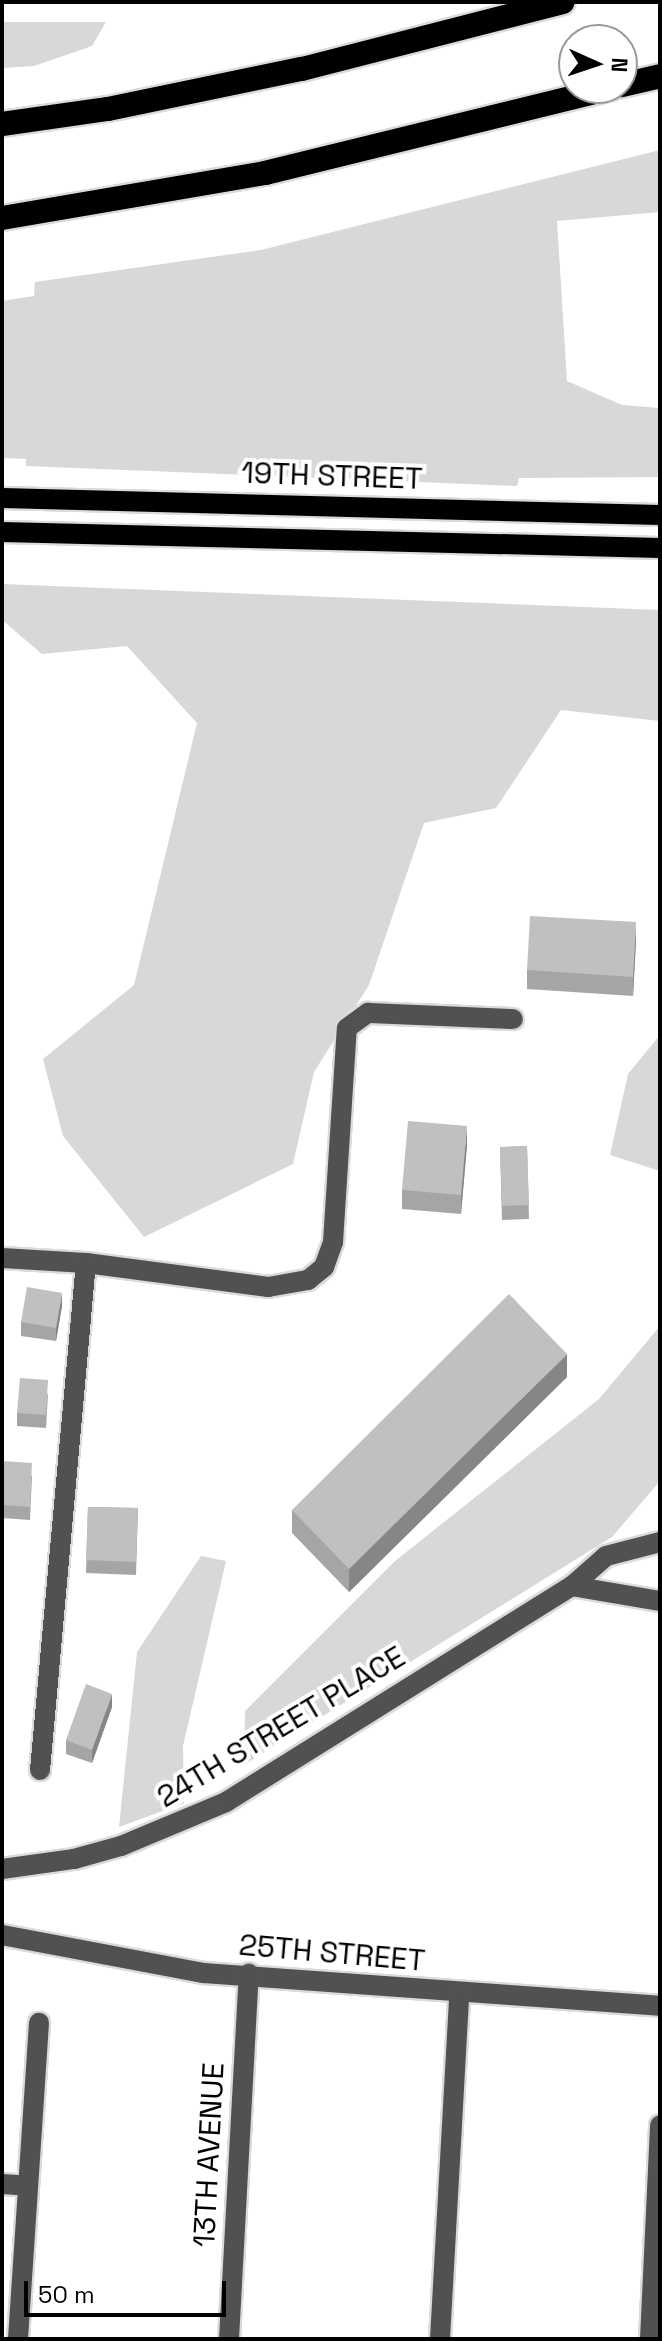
<!DOCTYPE html>
<style>
body{margin:0}
#map{position:relative;width:662px;height:2341px;overflow:hidden;background:#fff;font-family:"Space Grotesk",sans-serif}
div>[style]{position:absolute}
.green>*{inset:0;background:#d8d8d8}
.roads{filter:drop-shadow(2px 0 #dbdbdb) drop-shadow(-2px 0 #dbdbdb) drop-shadow(0 2px #dbdbdb) drop-shadow(0 -2px #dbdbdb)}
.minor>*{height:20px;margin:-10px;padding:0 10px;transform-origin:10px;border-radius:10px;background:#515151}
.major>*{height:20px;margin:-10px;padding:0 10px;transform-origin:10px;border-radius:10px;background:#000}
.highway>*{height:24px;margin:-12px;padding:0 12px;transform-origin:12px;border-radius:12px;background:#000}
.wall>*{inset:0;background:#a5a5a5}
.shaded-wall>*{inset:0;background:#868686}
.building>*{inset:0;background:#c0c0c0}
span{translate:-50% -50%;white-space:nowrap;text-align:center;line-height:1.15;-webkit-text-stroke:8px #fff;paint-order:stroke}
.street-label{font-size:30px;color:#000}
.frame{position:absolute;inset:0;border:4px solid #000;pointer-events:none}
.north{position:absolute;left:558px;top:24px;width:80px;height:80px;box-sizing:border-box;background:#fff;border:2px solid #999;border-radius:50%;rotate:93deg;font-size:22px;font-weight:700;line-height:32px;text-align:center;color:#000}
.north::after{content:'';display:block;margin:auto;width:28px;height:36px;background:#000;clip-path:polygon(50% 0,100% 100%,50% 72%,0 100%)}
.scale{position:absolute;left:24px;top:2281px;width:202px;height:36px;box-sizing:border-box;border:4px solid #000;border-top:0;padding-left:10px;font-size:24px;line-height:28px;white-space:nowrap;color:#000;-webkit-text-stroke:6px #fff;paint-order:stroke}
</style>
<div id="map">
<div class="green">
<i style="clip-path:polygon(2px 22px,106px 22px,92px 46px,34px 66px,2px 68px)"></i>
<i style="clip-path:polygon(660px 150px,660px 212px,557px 221px,567px 381px,622px 405px,660px 408px,660px 477px,519px 478px,517px 486px,26px 466px,26px 459px,2px 458px,2px 301px,34px 296px,35px 282px,261px 250px)"></i>
<i style="clip-path:polygon(2px 584px,660px 610px,660px 721px,561px 710px,496px 808px,424px 823px,369px 985px,314px 1072px,293px 1164px,144px 1237px,63px 1136px,43px 1059px,134px 985px,197px 723px,127px 646px,42px 654px,2px 620px)"></i>
<i style="clip-path:polygon(660px 1035px,660px 1171px,610px 1155px,628px 1074px)"></i>
<i style="clip-path:polygon(660px 1326px,660px 1481px,612px 1537px,244px 1765px,245px 1711px,395px 1561px,599px 1399px)"></i>
<i style="clip-path:polygon(201px 1556px,226px 1561px,183px 1746px,184px 1803px,119px 1827px,137px 1652px)"></i>
</div>
<div class="roads">
<div class="minor">
<i style="left:2px;top:1258px;width:84px;rotate:3.4deg"></i>
<i style="left:86px;top:1263px;width:184px;rotate:7.5deg"></i>
<i style="left:268px;top:1287px;width:41px;rotate:-9.9deg"></i>
<i style="left:308px;top:1280px;width:21px;rotate:-39deg"></i>
<i style="left:324px;top:1267px;width:27px;rotate:-70deg"></i>
<i style="left:333px;top:1242px;width:214px;rotate:-86.3deg"></i>
<i style="left:347px;top:1028px;width:26px;rotate:-36deg"></i>
<i style="left:368px;top:1013px;width:145px;rotate:2.4deg"></i>
<i style="left:572px;top:1586px;width:89px;rotate:9.7deg"></i>
<i style="left:40px;top:1770px;width:509px;rotate:-84.82deg"></i>
<i style="left:2px;top:1869px;width:73px;rotate:-7.9deg"></i>
<i style="left:74px;top:1859px;width:49px;rotate:-15.5deg"></i>
<i style="left:121px;top:1846px;width:114px;rotate:-22.7deg"></i>
<i style="left:226px;top:1802px;width:408px;rotate:-32deg"></i>
<i style="left:572px;top:1586px;width:45px;rotate:-41.4deg"></i>
<i style="left:606px;top:1556px;width:56px;rotate:-14.5deg"></i>
<i style="left:2px;top:1935px;width:205px;rotate:10.7deg"></i>
<i style="left:203px;top:1973px;width:458px;rotate:4.1deg"></i>
<i style="left:2px;top:2184px;width:26px;rotate:4deg"></i>
<i style="left:18px;top:2339px;width:317px;rotate:-86.2deg"></i>
<i style="left:229px;top:2339px;width:366px;rotate:-86.9deg"></i>
<i style="left:440px;top:2339px;width:346px;rotate:-86.8deg"></i>
<i style="left:650px;top:2339px;width:214px;rotate:-87.3deg"></i>
</div>
<div class="major">
<i style="left:2px;top:498px;width:658px;rotate:1.48deg"></i>
<i style="left:2px;top:532px;width:658px;rotate:1.39deg"></i>
</div>
<div class="highway">
<i style="left:622px;top:85px;width:39px;rotate:-13deg"></i>
<i style="left:2px;top:124px;width:107px;rotate:-8.1deg"></i>
<i style="left:108px;top:109px;width:198px;rotate:-11.7deg"></i>
<i style="left:302px;top:69px;width:269px;rotate:-14.4deg"></i>
<i style="left:2px;top:218px;width:267px;rotate:-9.7deg"></i>
<i style="left:265px;top:173px;width:356px;rotate:-13.8deg"></i>
</div>
</div>
<div class="wall">
<i style="clip-path:polygon(636px 941px,633px 996px,527px 989px,527px 970px)"></i>
<i style="clip-path:polygon(467px 1145px,461px 1214px,402px 1209px,402px 1190px)"></i>
<i style="clip-path:polygon(527px 1146px,529px 1219px,502px 1220px,500px 1147px)"></i>
<i style="clip-path:polygon(62px 1306px,56px 1341px,21px 1336px,21px 1322px)"></i>
<i style="clip-path:polygon(567px 1377px,349px 1592px,292px 1533px,292px 1510px)"></i>
<i style="clip-path:polygon(48px 1394px,46px 1428px,17px 1426px,17px 1413px)"></i>
<i style="clip-path:polygon(2px 1461px,32px 1476px,30px 1520px,2px 1518px)"></i>
<i style="clip-path:polygon(88px 1507px,138px 1508px,136px 1575px,86px 1573px)"></i>
<i style="clip-path:polygon(112px 1707px,92px 1763px,66px 1754px,66px 1740px)"></i>
</div>
<div class="shaded-wall">
<i style="clip-path:polygon(636px 922px,636px 941px,633px 996px,633px 977px)"></i>
<i style="clip-path:polygon(467px 1126px,467px 1145px,461px 1214px,461px 1195px)"></i>
<i style="clip-path:polygon(62px 1293px,62px 1306px,56px 1341px,56px 1328px)"></i>
<i style="clip-path:polygon(567px 1354px,567px 1377px,349px 1592px,349px 1569px)"></i>
<i style="clip-path:polygon(112px 1694px,112px 1707px,92px 1763px,92px 1750px)"></i>
</div>
<div class="building">
<i style="clip-path:polygon(530px 916px,636px 922px,633px 977px,527px 970px)"></i>
<i style="clip-path:polygon(408px 1121px,467px 1126px,461px 1195px,402px 1190px)"></i>
<i style="clip-path:polygon(527px 1146px,529px 1205px,502px 1206px,500px 1147px)"></i>
<i style="clip-path:polygon(27px 1287px,62px 1293px,56px 1328px,21px 1322px)"></i>
<i style="clip-path:polygon(509px 1294px,567px 1354px,349px 1569px,292px 1510px)"></i>
<i style="clip-path:polygon(20px 1378px,48px 1380px,46px 1415px,17px 1413px)"></i>
<i style="clip-path:polygon(2px 1461px,32px 1463px,30px 1507px,2px 1505px)"></i>
<i style="clip-path:polygon(88px 1507px,138px 1508px,136px 1562px,86px 1560px)"></i>
<i style="clip-path:polygon(86px 1684px,112px 1694px,92px 1750px,66px 1740px)"></i>
</div>
<div class="street-label">
<span style="left:332px;top:476px;rotate:2deg">19TH STREET</span>
<span style="left:281px;top:1727px;rotate:-31deg">24TH STREET PLACE</span>
<span style="left:332px;top:1953px;rotate:5deg">25TH STREET</span>
<span style="left:209px;top:2155px;rotate:-87deg">13TH AVENUE</span>
</div>
<div class="frame"></div>
<div class="north">N</div>
<div class="scale">50 m</div>
</div>
